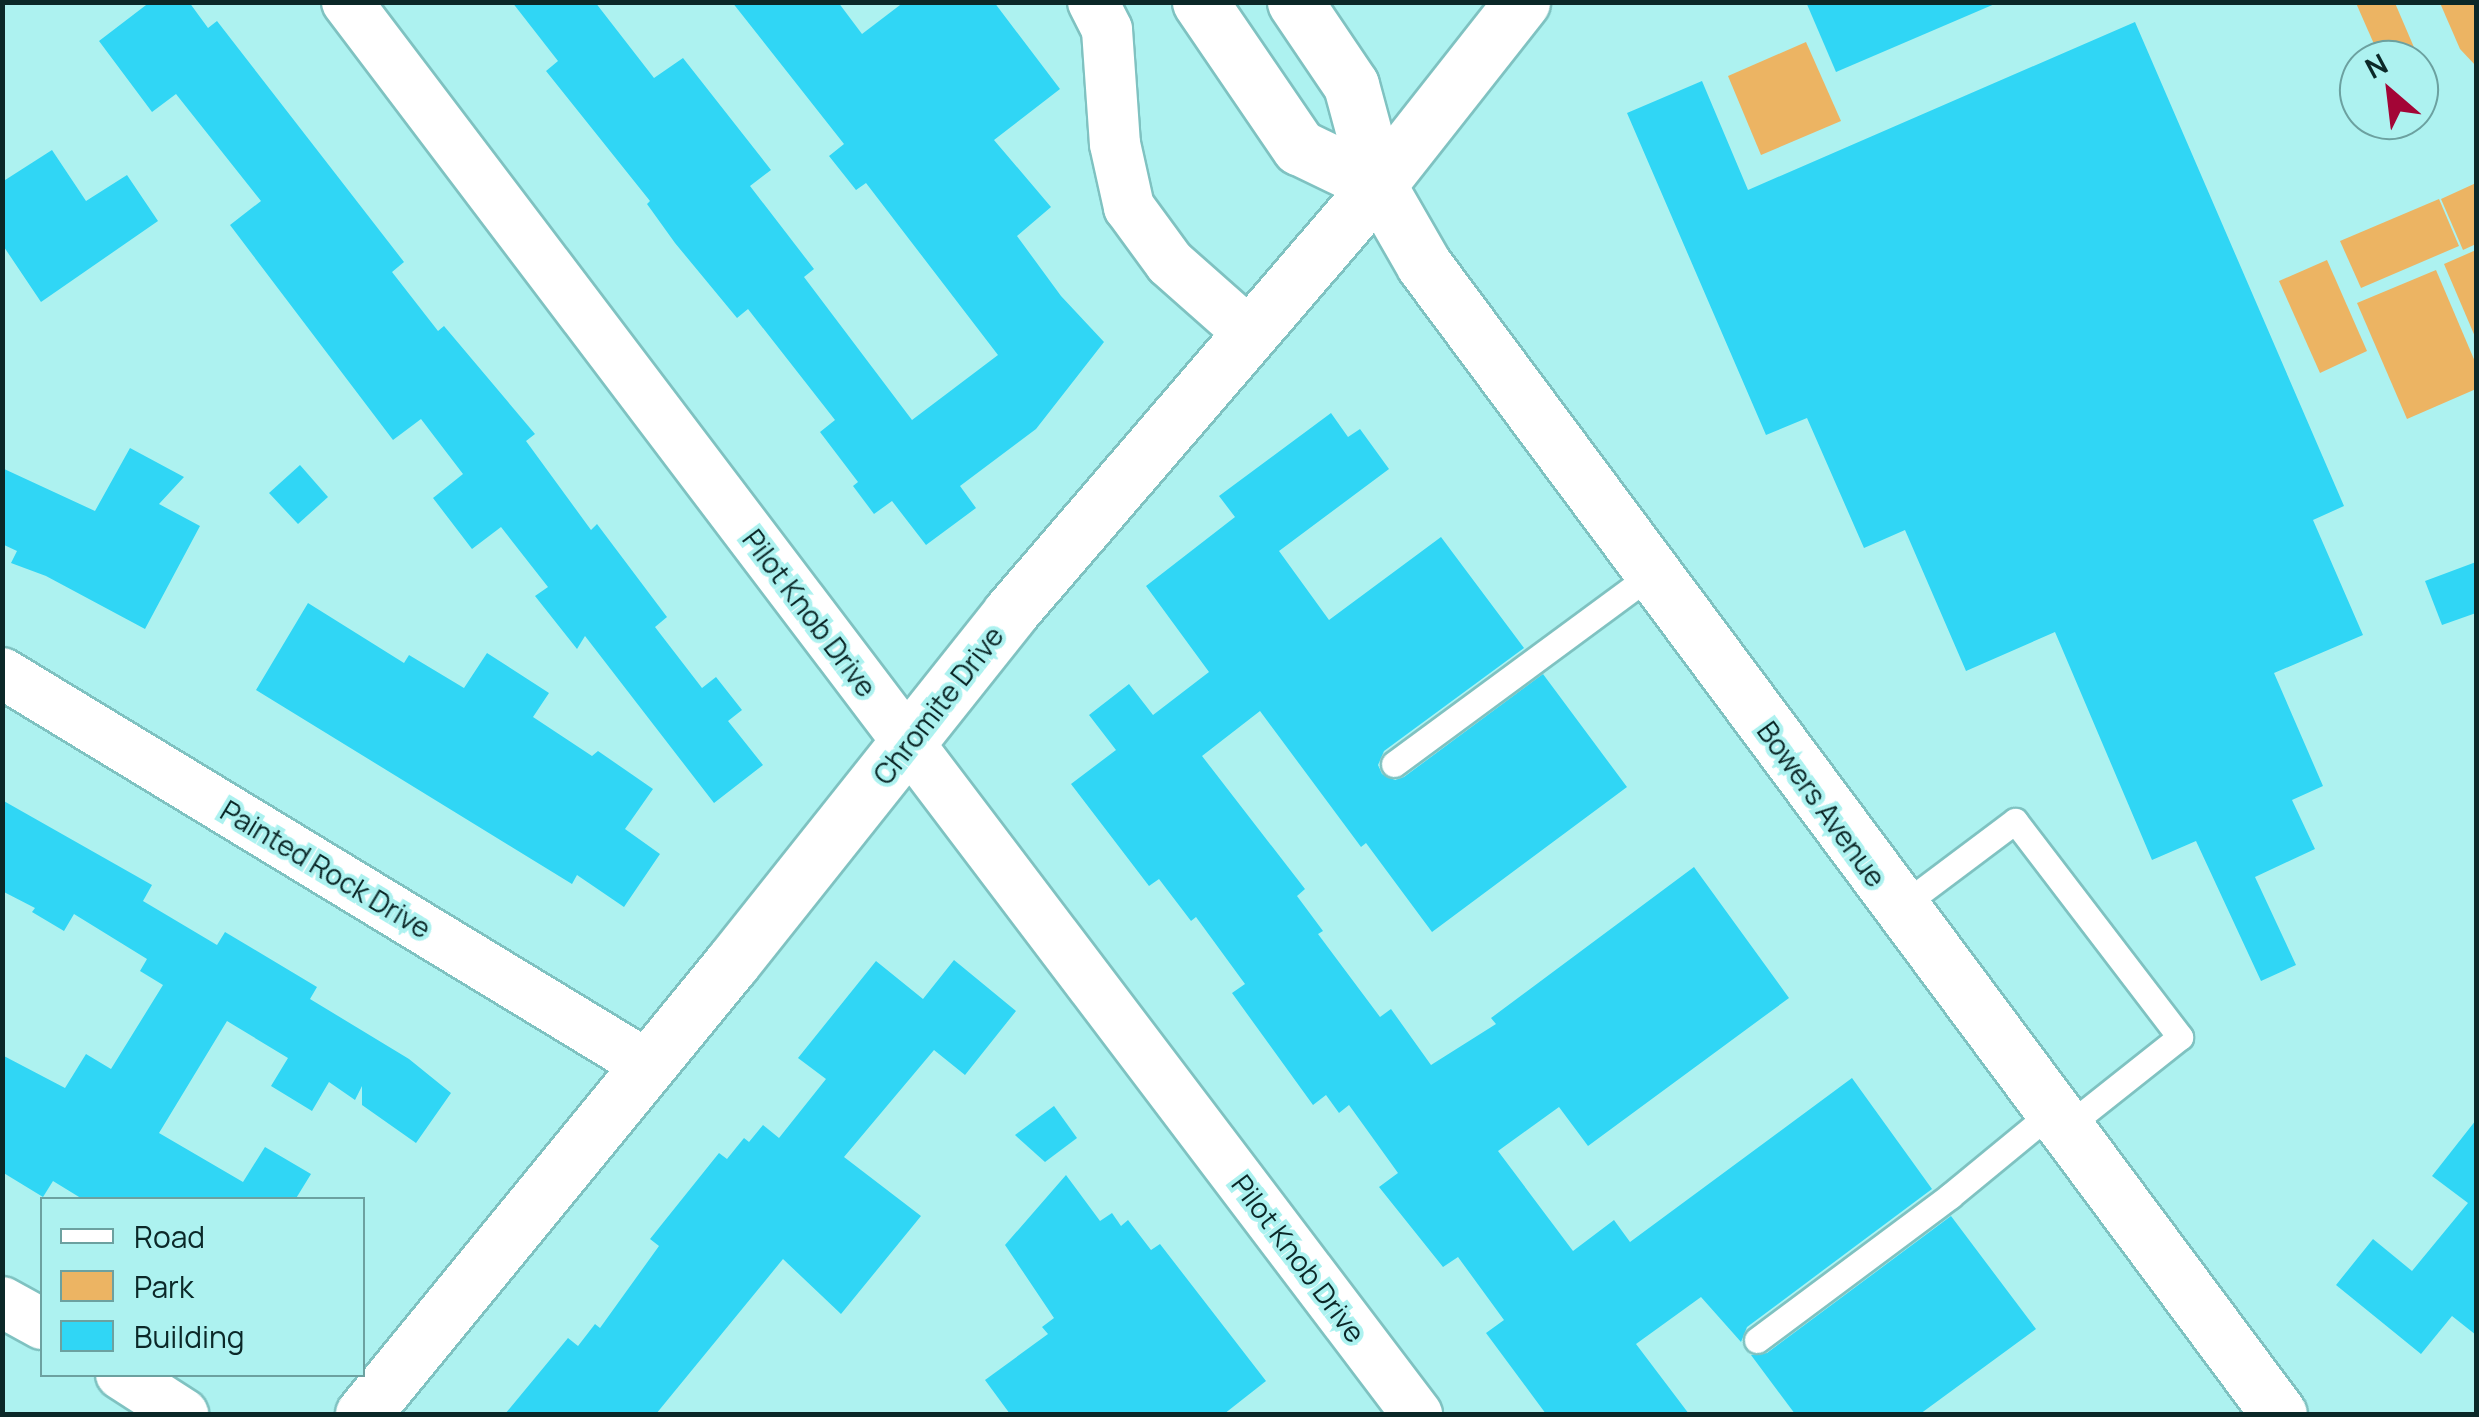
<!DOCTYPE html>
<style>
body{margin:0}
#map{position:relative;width:2479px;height:1417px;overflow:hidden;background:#adf2f0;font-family:Manrope,sans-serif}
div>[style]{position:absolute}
.green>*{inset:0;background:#ecb463}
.building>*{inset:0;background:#30d6f5}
.roads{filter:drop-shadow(2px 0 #7fc2c1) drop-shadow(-2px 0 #7fc2c1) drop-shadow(0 2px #7fc2c1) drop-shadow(0 -2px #7fc2c1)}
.lane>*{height:25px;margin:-12.5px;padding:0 12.5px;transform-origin:12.5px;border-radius:12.5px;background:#fff}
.street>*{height:50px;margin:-25px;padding:0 25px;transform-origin:25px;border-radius:25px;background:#fff}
.secondary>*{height:55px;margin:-27.5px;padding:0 27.5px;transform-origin:27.5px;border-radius:27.5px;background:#fff}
span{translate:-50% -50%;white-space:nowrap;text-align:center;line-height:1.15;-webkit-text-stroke:8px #adf2f0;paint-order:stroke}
.street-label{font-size:28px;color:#0b2828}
.frame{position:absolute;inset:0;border:5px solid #0b2828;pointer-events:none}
.legend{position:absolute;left:40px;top:1197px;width:325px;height:180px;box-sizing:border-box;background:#adf2f0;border:2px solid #6ca1a0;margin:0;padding:12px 18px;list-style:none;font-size:30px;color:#0b2828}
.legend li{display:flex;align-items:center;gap:20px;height:50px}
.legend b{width:50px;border:2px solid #6ca1a0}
.north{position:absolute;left:2339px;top:40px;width:100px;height:100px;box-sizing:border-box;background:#adf2f0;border:2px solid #6ca1a0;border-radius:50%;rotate:332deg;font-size:28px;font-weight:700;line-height:40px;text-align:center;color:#0b2828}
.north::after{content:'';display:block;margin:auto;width:35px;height:45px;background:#a30536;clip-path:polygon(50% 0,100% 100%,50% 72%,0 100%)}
</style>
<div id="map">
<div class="green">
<i style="clip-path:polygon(2356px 3px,2395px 3px,2419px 59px,2381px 60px)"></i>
<i style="clip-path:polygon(2440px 3px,2476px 3px,2476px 66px,2460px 49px)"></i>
<i style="clip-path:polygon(1806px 42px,1841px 121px,1761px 155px,1728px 76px)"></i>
<i style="clip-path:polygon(2476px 183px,2476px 244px,2463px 250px,2441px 199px)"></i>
<i style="clip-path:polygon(2439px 199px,2459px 246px,2361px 288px,2340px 241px)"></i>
<i style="clip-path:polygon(2476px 250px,2476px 339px,2444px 264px)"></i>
<i style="clip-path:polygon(2327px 260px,2367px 351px,2320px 373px,2279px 281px)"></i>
<i style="clip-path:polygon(2436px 270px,2476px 364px,2476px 389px,2407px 419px,2357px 303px)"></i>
</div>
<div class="building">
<i style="clip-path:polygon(150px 2px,189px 2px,208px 28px,217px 21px,404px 262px,392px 272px,438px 331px,444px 326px,535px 434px,526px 441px,591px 530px,597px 524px,667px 617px,655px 627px,702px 688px,716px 677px,742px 710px,728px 721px,763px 765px,714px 803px,585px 636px,577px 649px,535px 596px,548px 587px,501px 527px,472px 549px,433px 498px,463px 474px,421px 419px,393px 440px,230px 225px,261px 201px,176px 94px,152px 112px,99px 41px)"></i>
<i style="clip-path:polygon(512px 2px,595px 2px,654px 78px,683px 58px,771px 170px,750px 186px,814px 269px,804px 277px,912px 420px,998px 355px,866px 183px,856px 190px,829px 156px,844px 144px,732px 2px,838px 2px,862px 34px,904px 2px,994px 2px,1060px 89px,994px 140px,1051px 207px,1017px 236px,1061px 296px,1104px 342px,1036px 429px,960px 486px,976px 508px,926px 545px,892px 501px,874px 514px,853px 486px,858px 482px,820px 432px,835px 420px,748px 309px,737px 318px,675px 243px,647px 204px,650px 201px,546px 71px,558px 61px)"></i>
<i style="clip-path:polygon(1806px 2px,1997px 2px,1997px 3px,1836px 72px)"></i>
<i style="clip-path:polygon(2135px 22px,2344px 506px,2313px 520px,2363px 635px,2274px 673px,2323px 786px,2292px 800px,2315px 849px,2255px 877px,2296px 965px,2261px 981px,2196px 841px,2152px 860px,2055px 632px,1966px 671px,1905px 530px,1864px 548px,1807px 418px,1766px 435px,1627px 113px,1702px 81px,1748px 190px)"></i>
<i style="clip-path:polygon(52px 150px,86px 201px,127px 175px,158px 221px,41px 302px,2px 244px,2px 182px)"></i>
<i style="clip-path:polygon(1331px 413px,1348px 437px,1360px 429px,1389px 469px,1279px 551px,1329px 620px,1441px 537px,1524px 648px,1384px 751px,1378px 765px,1382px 774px,1395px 780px,1404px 777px,1543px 674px,1627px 787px,1432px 932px,1366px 843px,1361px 847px,1260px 711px,1202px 756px,1305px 889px,1297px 896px,1323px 931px,1318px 934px,1380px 1017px,1391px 1009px,1431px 1065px,1496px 1024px,1491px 1018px,1694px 867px,1789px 998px,1588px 1146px,1559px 1107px,1498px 1151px,1573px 1251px,1614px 1220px,1630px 1242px,1852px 1078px,1932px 1189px,1747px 1327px,1741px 1342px,1701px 1297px,1636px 1344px,1689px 1414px,1546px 1414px,1486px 1333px,1504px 1320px,1458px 1257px,1443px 1267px,1379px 1187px,1398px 1173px,1349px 1105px,1339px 1113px,1326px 1095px,1313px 1105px,1232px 993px,1245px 984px,1196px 917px,1191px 921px,1159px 879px,1149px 886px,1071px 784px,1116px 750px,1089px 715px,1129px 684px,1153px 715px,1209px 672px,1146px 586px,1235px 517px,1219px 496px)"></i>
<i style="clip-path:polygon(130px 448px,184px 477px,159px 504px,200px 526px,145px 629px,46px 576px,11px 563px,17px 551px,2px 544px,2px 468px,95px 511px)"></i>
<i style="clip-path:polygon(300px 465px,328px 497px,298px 524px,269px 493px)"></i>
<i style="clip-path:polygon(2476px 562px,2476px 613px,2442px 625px,2425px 581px)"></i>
<i style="clip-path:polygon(308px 603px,404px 663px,409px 655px,464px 688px,487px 653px,549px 693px,533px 717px,592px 756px,598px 751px,653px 789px,625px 829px,660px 854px,624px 907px,577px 875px,572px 884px,256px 690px)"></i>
<i style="clip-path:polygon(2px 800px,152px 885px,143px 901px,217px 945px,225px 932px,317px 987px,310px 999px,409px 1059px,451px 1093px,416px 1143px,362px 1105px,362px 1086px,355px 1100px,329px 1082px,312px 1111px,271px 1086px,288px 1058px,227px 1021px,159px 1133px,243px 1182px,265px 1147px,311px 1174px,295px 1200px,84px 1200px,53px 1181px,43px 1197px,2px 1172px,2px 1055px,65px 1088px,86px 1054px,111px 1069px,163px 985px,140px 971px,147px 959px,74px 914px,64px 931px,32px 912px,35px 908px,2px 891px)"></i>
<i style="clip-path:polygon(954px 960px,1016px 1011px,965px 1075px,934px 1050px,844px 1157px,921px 1216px,841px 1314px,783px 1259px,656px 1414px,505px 1414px,568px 1338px,578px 1346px,595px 1324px,600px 1328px,659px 1246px,650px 1239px,719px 1153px,727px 1159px,744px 1138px,749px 1142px,763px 1125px,779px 1138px,826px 1079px,798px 1058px,876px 961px,923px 999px)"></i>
<i style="clip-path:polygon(1054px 1106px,1077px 1138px,1045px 1162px,1015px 1135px)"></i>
<i style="clip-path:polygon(2476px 1120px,2476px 1335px,2452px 1316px,2421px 1354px,2336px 1285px,2373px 1239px,2412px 1271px,2468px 1203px,2432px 1176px)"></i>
<i style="clip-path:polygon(1066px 1175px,1100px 1221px,1112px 1213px,1121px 1226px,1128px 1220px,1151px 1250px,1160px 1244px,1266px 1381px,1224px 1414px,1010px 1414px,985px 1380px,1048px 1334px,1042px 1327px,1054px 1318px,1005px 1245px)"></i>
<i style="clip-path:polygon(1951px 1216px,2036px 1329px,1920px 1414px,1795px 1414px,1751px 1355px,1767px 1353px)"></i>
</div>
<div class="roads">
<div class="lane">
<i style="left:1394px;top:764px;width:322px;rotate:-36.4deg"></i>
<i style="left:1899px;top:908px;width:145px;rotate:-36.9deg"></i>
<i style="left:2015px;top:821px;width:272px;rotate:52.6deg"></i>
<i style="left:2180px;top:1037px;width:148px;rotate:141.6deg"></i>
<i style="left:1757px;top:1340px;width:241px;rotate:-36.7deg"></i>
<i style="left:1950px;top:1196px;width:132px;rotate:-39.5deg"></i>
</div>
<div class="street">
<i style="left:347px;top:2px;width:1772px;rotate:52.85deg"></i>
<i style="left:1093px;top:2px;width:31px;rotate:63deg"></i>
<i style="left:1107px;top:30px;width:114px;rotate:86deg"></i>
<i style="left:1115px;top:144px;width:65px;rotate:77.5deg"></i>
<i style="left:1129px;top:207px;width:69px;rotate:53.8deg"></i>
<i style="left:1170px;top:263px;width:106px;rotate:41.5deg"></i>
<i style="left:2px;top:673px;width:757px;rotate:31.28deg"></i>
<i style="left:2px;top:1302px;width:46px;rotate:28.8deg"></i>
<i style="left:121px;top:1374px;width:74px;rotate:32.8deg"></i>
</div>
<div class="secondary">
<i style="left:1200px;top:2px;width:176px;rotate:55.7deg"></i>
<i style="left:1299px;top:147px;width:88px;rotate:25.7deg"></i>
<i style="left:1295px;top:2px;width:100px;rotate:56deg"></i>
<i style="left:1351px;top:85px;width:104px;rotate:74.9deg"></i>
<i style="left:1378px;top:185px;width:92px;rotate:60.1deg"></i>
<i style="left:1424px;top:265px;width:1432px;rotate:53.35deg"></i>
<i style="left:363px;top:1414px;width:583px;rotate:-50.71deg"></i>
<i style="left:732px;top:963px;width:447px;rotate:-51.5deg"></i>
<i style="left:1010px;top:613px;width:564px;rotate:-49.31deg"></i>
<i style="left:1378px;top:185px;width:233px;rotate:-51.8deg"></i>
</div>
</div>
<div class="street-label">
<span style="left:810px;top:613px;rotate:53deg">Pilot Knob Drive</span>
<span style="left:938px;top:705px;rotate:-52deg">Chromite Drive</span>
<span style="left:1822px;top:804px;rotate:54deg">Bowers Avenue</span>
<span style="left:326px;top:869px;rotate:31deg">Painted Rock Drive</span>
<span style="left:1299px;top:1258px;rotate:53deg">Pilot Knob Drive</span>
</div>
<div class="frame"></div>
<ul class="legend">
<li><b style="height:12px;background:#fff"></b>Road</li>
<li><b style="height:28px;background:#ecb463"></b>Park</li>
<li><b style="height:28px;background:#30d6f5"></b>Building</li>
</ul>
<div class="north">N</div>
</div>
